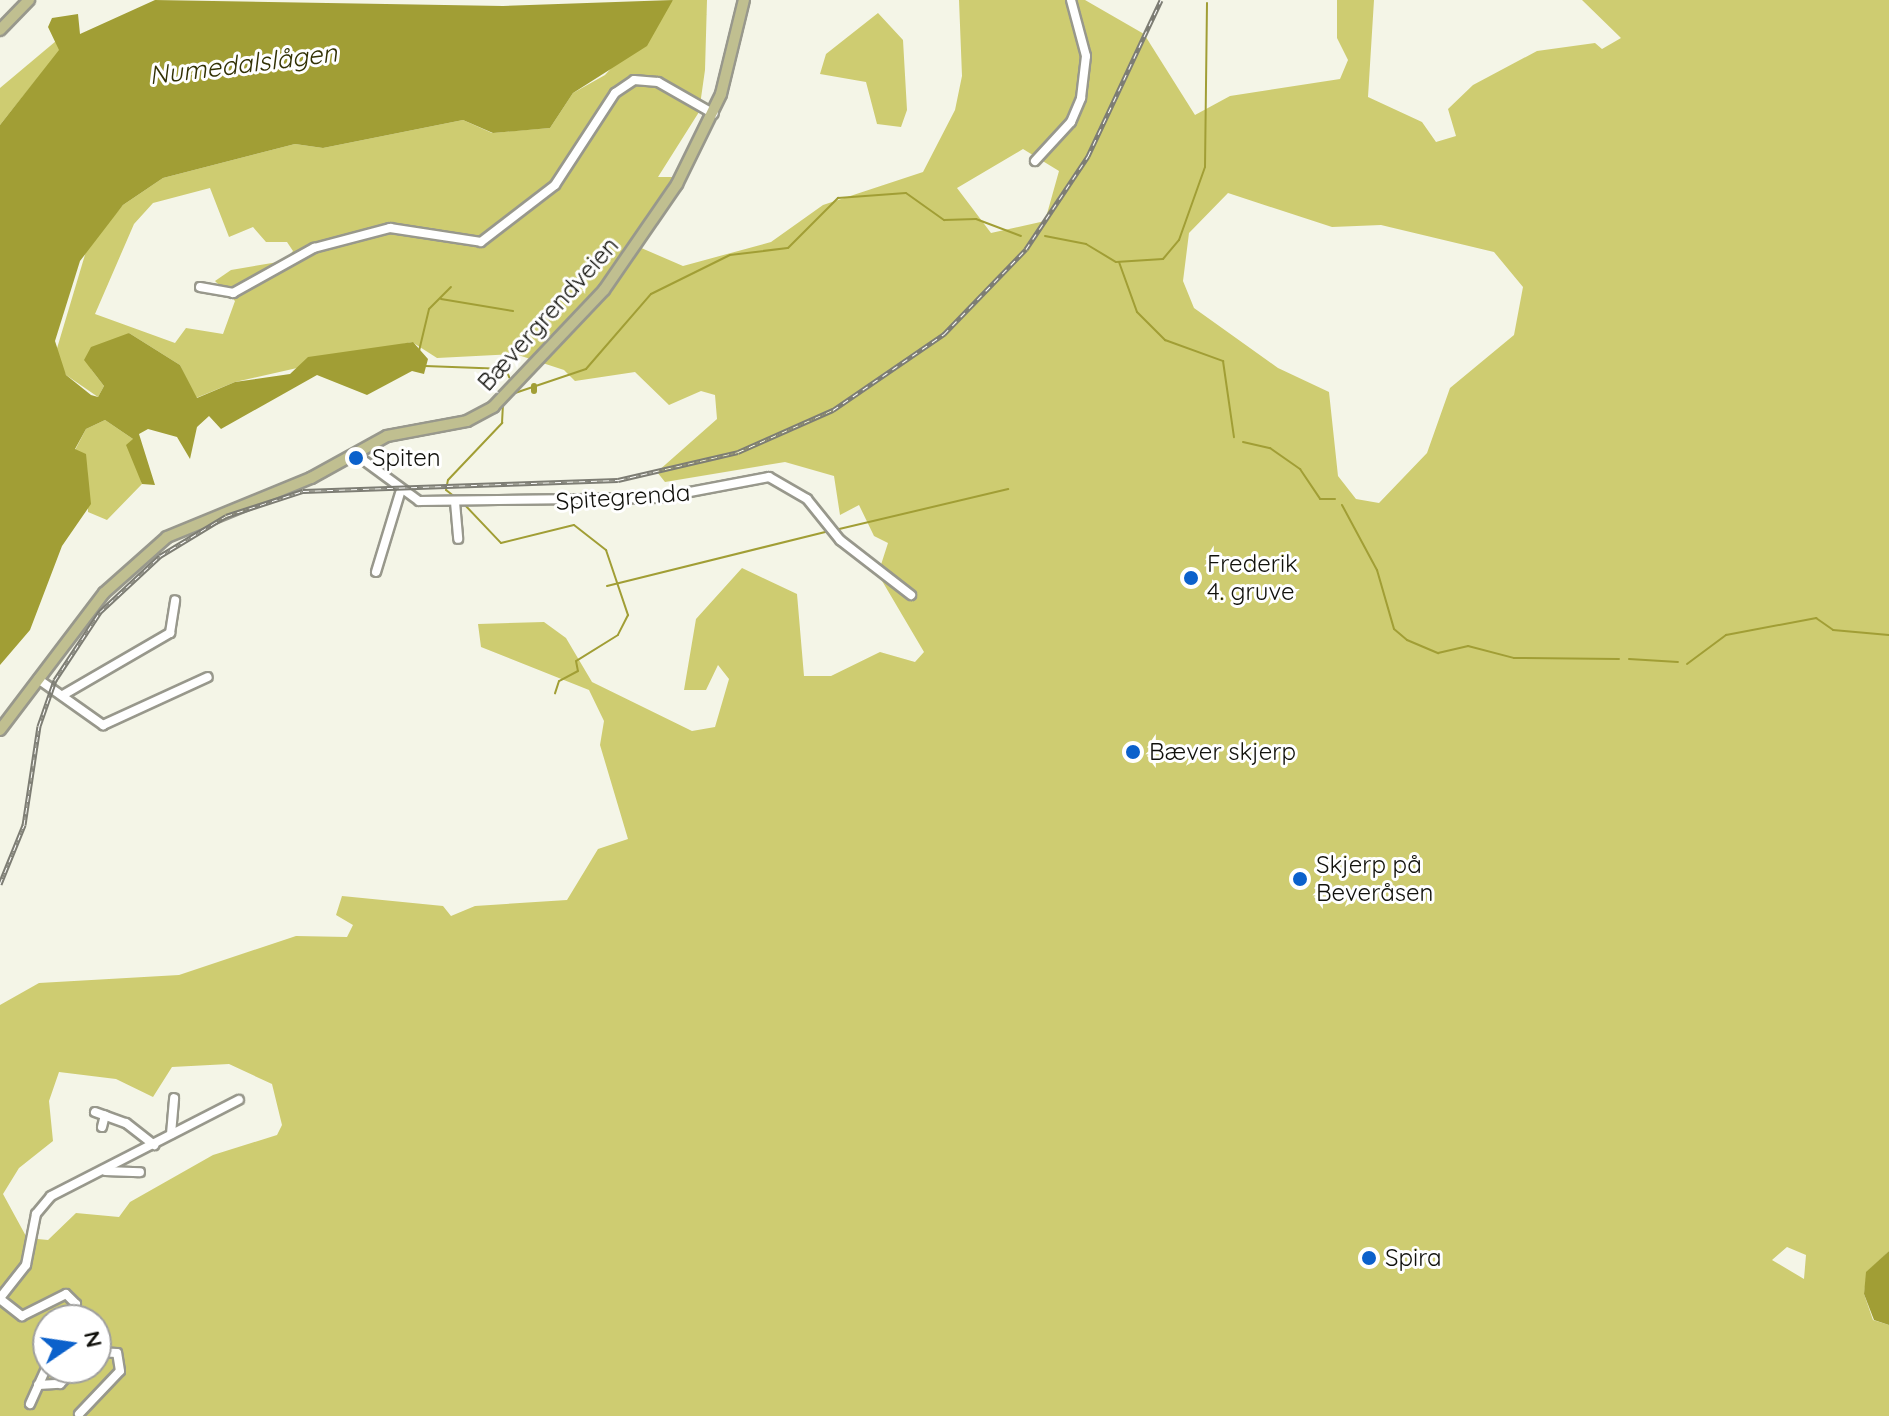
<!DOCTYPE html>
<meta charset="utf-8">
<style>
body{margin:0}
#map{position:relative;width:1889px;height:1416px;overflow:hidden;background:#f4f5e7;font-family:Quicksand,sans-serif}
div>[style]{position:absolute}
.green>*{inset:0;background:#cecc71}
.water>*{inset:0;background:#a19e35}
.stream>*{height:2px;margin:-1px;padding:0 1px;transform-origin:1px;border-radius:1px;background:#a19e35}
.canal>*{height:6px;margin:-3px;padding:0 3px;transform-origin:3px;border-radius:3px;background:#a19e35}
.roads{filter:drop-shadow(2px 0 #98988c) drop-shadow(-2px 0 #98988c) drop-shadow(0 2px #98988c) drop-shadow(0 -2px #98988c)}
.minor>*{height:8px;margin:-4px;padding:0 4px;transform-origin:4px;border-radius:4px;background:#fff}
.major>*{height:10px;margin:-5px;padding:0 5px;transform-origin:5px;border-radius:5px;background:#c0bf90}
.rail>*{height:5px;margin-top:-2.5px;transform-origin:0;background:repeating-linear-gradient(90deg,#fff 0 6px,#7d7d74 0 12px);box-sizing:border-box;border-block:2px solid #7d7d74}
.dots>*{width:22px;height:22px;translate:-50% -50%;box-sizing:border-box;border:4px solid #fff;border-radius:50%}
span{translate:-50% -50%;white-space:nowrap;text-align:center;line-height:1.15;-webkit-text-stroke:6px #fff;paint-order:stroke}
.street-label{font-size:24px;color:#11110c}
.poi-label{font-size:24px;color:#11110c}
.left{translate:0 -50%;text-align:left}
.water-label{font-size:26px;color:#323104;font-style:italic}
.north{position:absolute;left:32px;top:1304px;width:80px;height:80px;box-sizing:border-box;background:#fff;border:2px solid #a0a09e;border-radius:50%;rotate:77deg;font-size:22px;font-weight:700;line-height:32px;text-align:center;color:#11110c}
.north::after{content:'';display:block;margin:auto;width:28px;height:36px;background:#0b61cb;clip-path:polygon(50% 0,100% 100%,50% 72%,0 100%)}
</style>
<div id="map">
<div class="green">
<i style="clip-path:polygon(evenodd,673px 0,707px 0,705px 70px,699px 112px,658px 177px,679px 177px,639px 247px,683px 266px,771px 242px,823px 205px,923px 172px,955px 110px,962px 76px,959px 0,1085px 0,1144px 34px,1195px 115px,1230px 96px,1340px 79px,1348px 60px,1337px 38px,1337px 0,1374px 0,1368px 97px,1422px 122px,1436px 142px,1456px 136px,1448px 109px,1473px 85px,1537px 51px,1595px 43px,1602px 49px,1621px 38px,1582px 0,1889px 0,1889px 1251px,1867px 1272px,1864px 1294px,1873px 1320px,1889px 1325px,1889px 1416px,0 1416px,0 1005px,39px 983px,179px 975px,296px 936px,347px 937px,353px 925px,336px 915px,342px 896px,443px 906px,451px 916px,475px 906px,567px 900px,598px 849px,628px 839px,600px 745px,604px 721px,589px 690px,481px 647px,478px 624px,544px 622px,566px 638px,592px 682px,692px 731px,715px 727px,729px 679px,718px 665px,706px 690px,684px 690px,696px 619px,742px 568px,797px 594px,804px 676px,831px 676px,880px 652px,915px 662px,924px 652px,878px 574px,888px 543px,874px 536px,859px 505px,840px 515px,834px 476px,785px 462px,665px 482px,657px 472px,717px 419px,715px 395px,701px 391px,669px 405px,635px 372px,575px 381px,564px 370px,515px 354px,437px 358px,412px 342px,235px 382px,196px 398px,180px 365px,129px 333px,91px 369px,104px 386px,98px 397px,66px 375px,55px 355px,87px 248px,123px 205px,163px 178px,295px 144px,323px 148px,463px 120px,492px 133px,550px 128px,573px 93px,605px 75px,673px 0,1023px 149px,1059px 171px,1045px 221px,991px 233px,957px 188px,1023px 149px,673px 0,210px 188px,229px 237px,253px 227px,266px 242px,287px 242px,293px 251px,284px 261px,231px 270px,215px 281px,235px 301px,223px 334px,186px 328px,175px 343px,95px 314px,134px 224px,153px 203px,210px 188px,673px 0,1228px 193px,1332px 227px,1381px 225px,1494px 252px,1523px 287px,1514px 335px,1450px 388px,1427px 453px,1379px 503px,1356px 499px,1338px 476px,1329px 392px,1278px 368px,1194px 308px,1183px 281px,1189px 233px,1228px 193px,673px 0,229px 1064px,272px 1084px,282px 1125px,277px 1135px,213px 1155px,130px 1202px,119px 1217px,76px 1213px,48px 1240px,27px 1238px,3px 1194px,19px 1168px,53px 1141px,49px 1101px,59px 1072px,116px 1079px,153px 1097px,172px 1067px,229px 1064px,673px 0,1787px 1247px,1806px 1255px,1804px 1279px,1772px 1260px,1787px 1247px,673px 0,48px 1320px,96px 1320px,96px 1368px,48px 1368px,48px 1320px)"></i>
<i style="clip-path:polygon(878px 13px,903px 40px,907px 110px,901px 127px,877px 124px,866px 82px,820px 74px,826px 54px)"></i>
<i style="clip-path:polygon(56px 41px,60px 50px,0 125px,0 88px)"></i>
<i style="clip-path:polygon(105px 420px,133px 439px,142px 484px,107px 520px,88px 512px,87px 465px,75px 450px,86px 429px)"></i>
</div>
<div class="water">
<i style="clip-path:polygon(155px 0,503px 6px,673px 0,647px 46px,573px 93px,550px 128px,493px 133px,463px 120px,323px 148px,295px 144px,163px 178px,123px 205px,80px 261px,55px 341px,66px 375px,91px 395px,98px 397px,104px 386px,84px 360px,91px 347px,129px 333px,180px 365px,197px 398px,235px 382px,290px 374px,308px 357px,413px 342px,428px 359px,424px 374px,412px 371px,367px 395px,317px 375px,221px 429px,209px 416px,197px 427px,190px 459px,177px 437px,148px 429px,139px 434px,155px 485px,142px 484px,126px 445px,133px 439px,105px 420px,86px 429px,75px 449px,86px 454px,91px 504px,62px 546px,30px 630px,0 665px,0 125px,59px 50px,48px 27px,52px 18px,78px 14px,80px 34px)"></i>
<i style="clip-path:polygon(1889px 1251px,1889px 1325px,1874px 1320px,1864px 1294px,1866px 1272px)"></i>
</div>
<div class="stream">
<i style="left:1045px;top:236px;width:42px;rotate:11deg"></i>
<i style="left:1086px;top:244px;width:35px;rotate:31deg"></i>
<i style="left:1116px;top:262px;width:47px;rotate:-3.7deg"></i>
<i style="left:1163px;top:259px;width:25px;rotate:-50deg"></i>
<i style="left:1179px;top:240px;width:77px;rotate:-70.4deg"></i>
<i style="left:1205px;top:167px;width:164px;rotate:-89.3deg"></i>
<i style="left:1119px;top:262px;width:53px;rotate:70.2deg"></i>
<i style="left:1137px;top:312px;width:40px;rotate:45deg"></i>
<i style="left:1165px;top:340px;width:62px;rotate:19.9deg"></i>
<i style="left:1223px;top:361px;width:77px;rotate:81.8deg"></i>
<i style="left:441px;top:299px;width:73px;rotate:9.5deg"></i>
<i style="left:419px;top:351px;width:43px;rotate:-76.6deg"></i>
<i style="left:429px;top:309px;width:31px;rotate:-45deg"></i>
<i style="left:425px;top:366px;width:81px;rotate:2.1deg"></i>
<i style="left:506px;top:369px;width:9px;rotate:69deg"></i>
<i style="left:1243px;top:442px;width:28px;rotate:13deg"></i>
<i style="left:1270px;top:448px;width:37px;rotate:35deg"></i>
<i style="left:1300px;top:469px;width:36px;rotate:56deg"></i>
<i style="left:1320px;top:499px;width:15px"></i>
<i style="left:455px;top:497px;width:11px;rotate:-142deg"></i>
<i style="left:446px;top:490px;width:10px;rotate:-79deg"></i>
<i style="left:448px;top:480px;width:79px;rotate:-46.5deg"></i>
<i style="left:502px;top:423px;width:19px;rotate:-87deg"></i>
<i style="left:503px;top:404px;width:16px;rotate:-43deg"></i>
<i style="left:515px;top:393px;width:75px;rotate:-18.7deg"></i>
<i style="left:586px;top:369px;width:99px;rotate:-49.1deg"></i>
<i style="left:651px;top:294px;width:88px;rotate:-26.3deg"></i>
<i style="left:730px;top:255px;width:58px;rotate:-6.9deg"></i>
<i style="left:788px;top:248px;width:71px;rotate:-45deg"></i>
<i style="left:838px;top:198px;width:68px;rotate:-4.2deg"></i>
<i style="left:906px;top:193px;width:47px;rotate:35.4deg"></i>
<i style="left:944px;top:220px;width:32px;rotate:-2deg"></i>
<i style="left:976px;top:219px;width:48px;rotate:20.7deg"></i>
<i style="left:463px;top:503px;width:55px;rotate:46.5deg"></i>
<i style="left:501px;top:543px;width:75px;rotate:-13.9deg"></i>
<i style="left:574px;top:525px;width:41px;rotate:38deg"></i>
<i style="left:606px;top:550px;width:69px;rotate:71.3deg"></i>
<i style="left:628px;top:615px;width:22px;rotate:117deg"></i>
<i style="left:618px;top:635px;width:49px;rotate:148.2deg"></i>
<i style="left:576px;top:661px;width:10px;rotate:79deg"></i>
<i style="left:578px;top:671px;width:21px;rotate:152deg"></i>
<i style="left:559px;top:681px;width:13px;rotate:108deg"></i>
<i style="left:1342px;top:505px;width:74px;rotate:61.7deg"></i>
<i style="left:1377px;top:570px;width:61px;rotate:73.9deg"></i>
<i style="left:1394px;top:629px;width:17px;rotate:40deg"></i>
<i style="left:1407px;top:640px;width:34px;rotate:23deg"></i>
<i style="left:1438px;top:653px;width:31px;rotate:-13deg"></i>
<i style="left:1468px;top:646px;width:48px;rotate:14.6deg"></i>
<i style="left:1514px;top:658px;width:105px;rotate:0.5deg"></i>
<i style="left:835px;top:530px;width:178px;rotate:-13.3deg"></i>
<i style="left:607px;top:586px;width:229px;rotate:-13.9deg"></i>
<i style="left:1629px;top:659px;width:49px;rotate:3.5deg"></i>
<i style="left:1687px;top:664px;width:49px;rotate:-36.6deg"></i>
<i style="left:1726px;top:635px;width:92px;rotate:-10.7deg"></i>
<i style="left:1816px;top:618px;width:21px;rotate:35deg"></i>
<i style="left:1833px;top:630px;width:56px;rotate:5.1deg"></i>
</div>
<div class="canal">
<i style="left:534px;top:386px;width:5px;rotate:90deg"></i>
</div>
<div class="roads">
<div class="minor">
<i style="left:1035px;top:161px;width:53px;rotate:-47.3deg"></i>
<i style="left:1071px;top:122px;width:26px;rotate:-67deg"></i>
<i style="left:1081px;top:98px;width:42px;rotate:-83.2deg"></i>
<i style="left:1086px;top:56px;width:58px;rotate:-105deg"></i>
<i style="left:200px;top:287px;width:34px;rotate:10deg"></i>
<i style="left:233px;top:293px;width:93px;rotate:-29.1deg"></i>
<i style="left:314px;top:248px;width:79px;rotate:-14.7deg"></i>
<i style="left:390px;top:228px;width:92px;rotate:8.7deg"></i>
<i style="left:481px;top:242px;width:93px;rotate:-37.6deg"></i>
<i style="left:555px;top:185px;width:110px;rotate:-56.9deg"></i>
<i style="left:615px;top:93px;width:23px;rotate:-34deg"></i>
<i style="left:634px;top:80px;width:24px;rotate:5deg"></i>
<i style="left:658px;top:82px;width:64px;rotate:29.7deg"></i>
<i style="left:355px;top:454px;width:79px;rotate:36.3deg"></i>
<i style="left:419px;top:501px;width:239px;rotate:-0.7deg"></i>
<i style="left:658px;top:498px;width:113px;rotate:-10.7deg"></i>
<i style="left:769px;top:477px;width:44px;rotate:30.1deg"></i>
<i style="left:807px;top:499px;width:53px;rotate:51.2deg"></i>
<i style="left:840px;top:540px;width:90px;rotate:37.8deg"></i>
<i style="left:455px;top:502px;width:37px;rotate:85deg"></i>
<i style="left:376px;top:572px;width:83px;rotate:-73.1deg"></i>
<i style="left:38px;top:679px;width:80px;rotate:35.3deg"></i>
<i style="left:103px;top:725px;width:115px;rotate:-24.6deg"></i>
<i style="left:63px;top:695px;width:124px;rotate:-30.1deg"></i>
<i style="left:170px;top:633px;width:33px;rotate:-81deg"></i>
<i style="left:95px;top:1112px;width:33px;rotate:20deg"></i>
<i style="left:126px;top:1123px;width:36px;rotate:38deg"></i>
<i style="left:102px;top:1127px;width:12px;rotate:-76deg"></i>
<i style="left:171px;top:1134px;width:36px;rotate:-85deg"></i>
<i style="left:105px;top:1171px;width:35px;rotate:2deg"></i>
<i style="left:0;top:1298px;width:42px;rotate:-51.8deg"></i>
<i style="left:26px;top:1265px;width:52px;rotate:-78.9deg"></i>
<i style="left:36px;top:1214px;width:23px;rotate:-50deg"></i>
<i style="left:51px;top:1196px;width:211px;rotate:-27.1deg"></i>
<i style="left:0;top:1299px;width:28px;rotate:38deg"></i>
<i style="left:22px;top:1316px;width:49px;rotate:-26.6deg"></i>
<i style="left:66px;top:1294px;width:14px;rotate:45deg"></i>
<i style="left:76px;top:1304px;width:16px;rotate:104deg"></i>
<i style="left:38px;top:1385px;width:22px;rotate:-3deg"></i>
<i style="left:60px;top:1384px;width:22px;rotate:-47deg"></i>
<i style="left:30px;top:1404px;width:44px;rotate:-65.8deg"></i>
<i style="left:79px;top:1414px;width:59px;rotate:-46.4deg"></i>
<i style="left:120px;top:1371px;width:18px;rotate:-99deg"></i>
<i style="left:117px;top:1353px;width:21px;rotate:-177deg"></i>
</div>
<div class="major">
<i style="left:0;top:30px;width:42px;rotate:-46deg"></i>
<i style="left:0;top:730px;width:172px;rotate:-52.8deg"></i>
<i style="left:104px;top:593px;width:84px;rotate:-41.6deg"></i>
<i style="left:167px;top:537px;width:156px;rotate:-22.3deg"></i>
<i style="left:311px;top:478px;width:87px;rotate:-28.9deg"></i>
<i style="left:387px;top:436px;width:81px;rotate:-10.6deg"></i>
<i style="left:467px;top:421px;width:30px;rotate:-28deg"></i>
<i style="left:493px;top:407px;width:161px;rotate:-46.5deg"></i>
<i style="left:604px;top:290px;width:129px;rotate:-55.4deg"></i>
<i style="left:677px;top:184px;width:100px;rotate:-63.9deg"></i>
<i style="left:721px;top:94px;width:97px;rotate:-76.3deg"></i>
</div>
</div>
<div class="rail">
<i style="left:0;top:884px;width:64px;rotate:-67.9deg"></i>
<i style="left:24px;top:825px;width:100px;rotate:-81.4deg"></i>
<i style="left:39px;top:726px;width:49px;rotate:-70.8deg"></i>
<i style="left:55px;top:680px;width:82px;rotate:-56.5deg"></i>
<i style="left:100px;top:612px;width:82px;rotate:-43deg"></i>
<i style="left:160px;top:556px;width:77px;rotate:-31.2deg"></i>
<i style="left:226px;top:516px;width:81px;rotate:-18deg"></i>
<i style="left:303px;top:491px;width:315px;rotate:-2deg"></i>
<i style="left:618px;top:480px;width:123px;rotate:-13.1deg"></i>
<i style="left:738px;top:452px;width:104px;rotate:-23.9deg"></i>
<i style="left:833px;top:410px;width:135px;rotate:-34.4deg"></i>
<i style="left:944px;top:334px;width:118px;rotate:-46deg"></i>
<i style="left:1026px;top:249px;width:112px;rotate:-56.3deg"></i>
<i style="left:1088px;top:156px;width:172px;rotate:-64.9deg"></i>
</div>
<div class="dots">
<i style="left:356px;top:458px;background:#0b61cb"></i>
<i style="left:1191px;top:578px;background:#0b61cb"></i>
<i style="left:1133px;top:752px;background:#0b61cb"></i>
<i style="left:1300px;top:879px;background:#0b61cb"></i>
<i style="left:1369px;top:1258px;background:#0b61cb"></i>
</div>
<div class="street-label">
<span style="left:548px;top:314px;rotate:-48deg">Bævergrendveien</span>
<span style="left:623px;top:497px;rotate:-4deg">Spitegrenda</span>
</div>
<div class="poi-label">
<span class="left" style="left:372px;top:458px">Spiten</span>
<span class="left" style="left:1207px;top:578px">Frederik<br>4. gruve</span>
<span class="left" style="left:1149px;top:752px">Bæver skjerp</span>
<span class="left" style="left:1316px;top:879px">Skjerp på<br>Beveråsen</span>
<span class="left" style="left:1385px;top:1258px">Spira</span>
</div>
<div class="water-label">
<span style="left:243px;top:64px;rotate:-7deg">Numedalslågen</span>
</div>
<div class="north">N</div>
</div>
